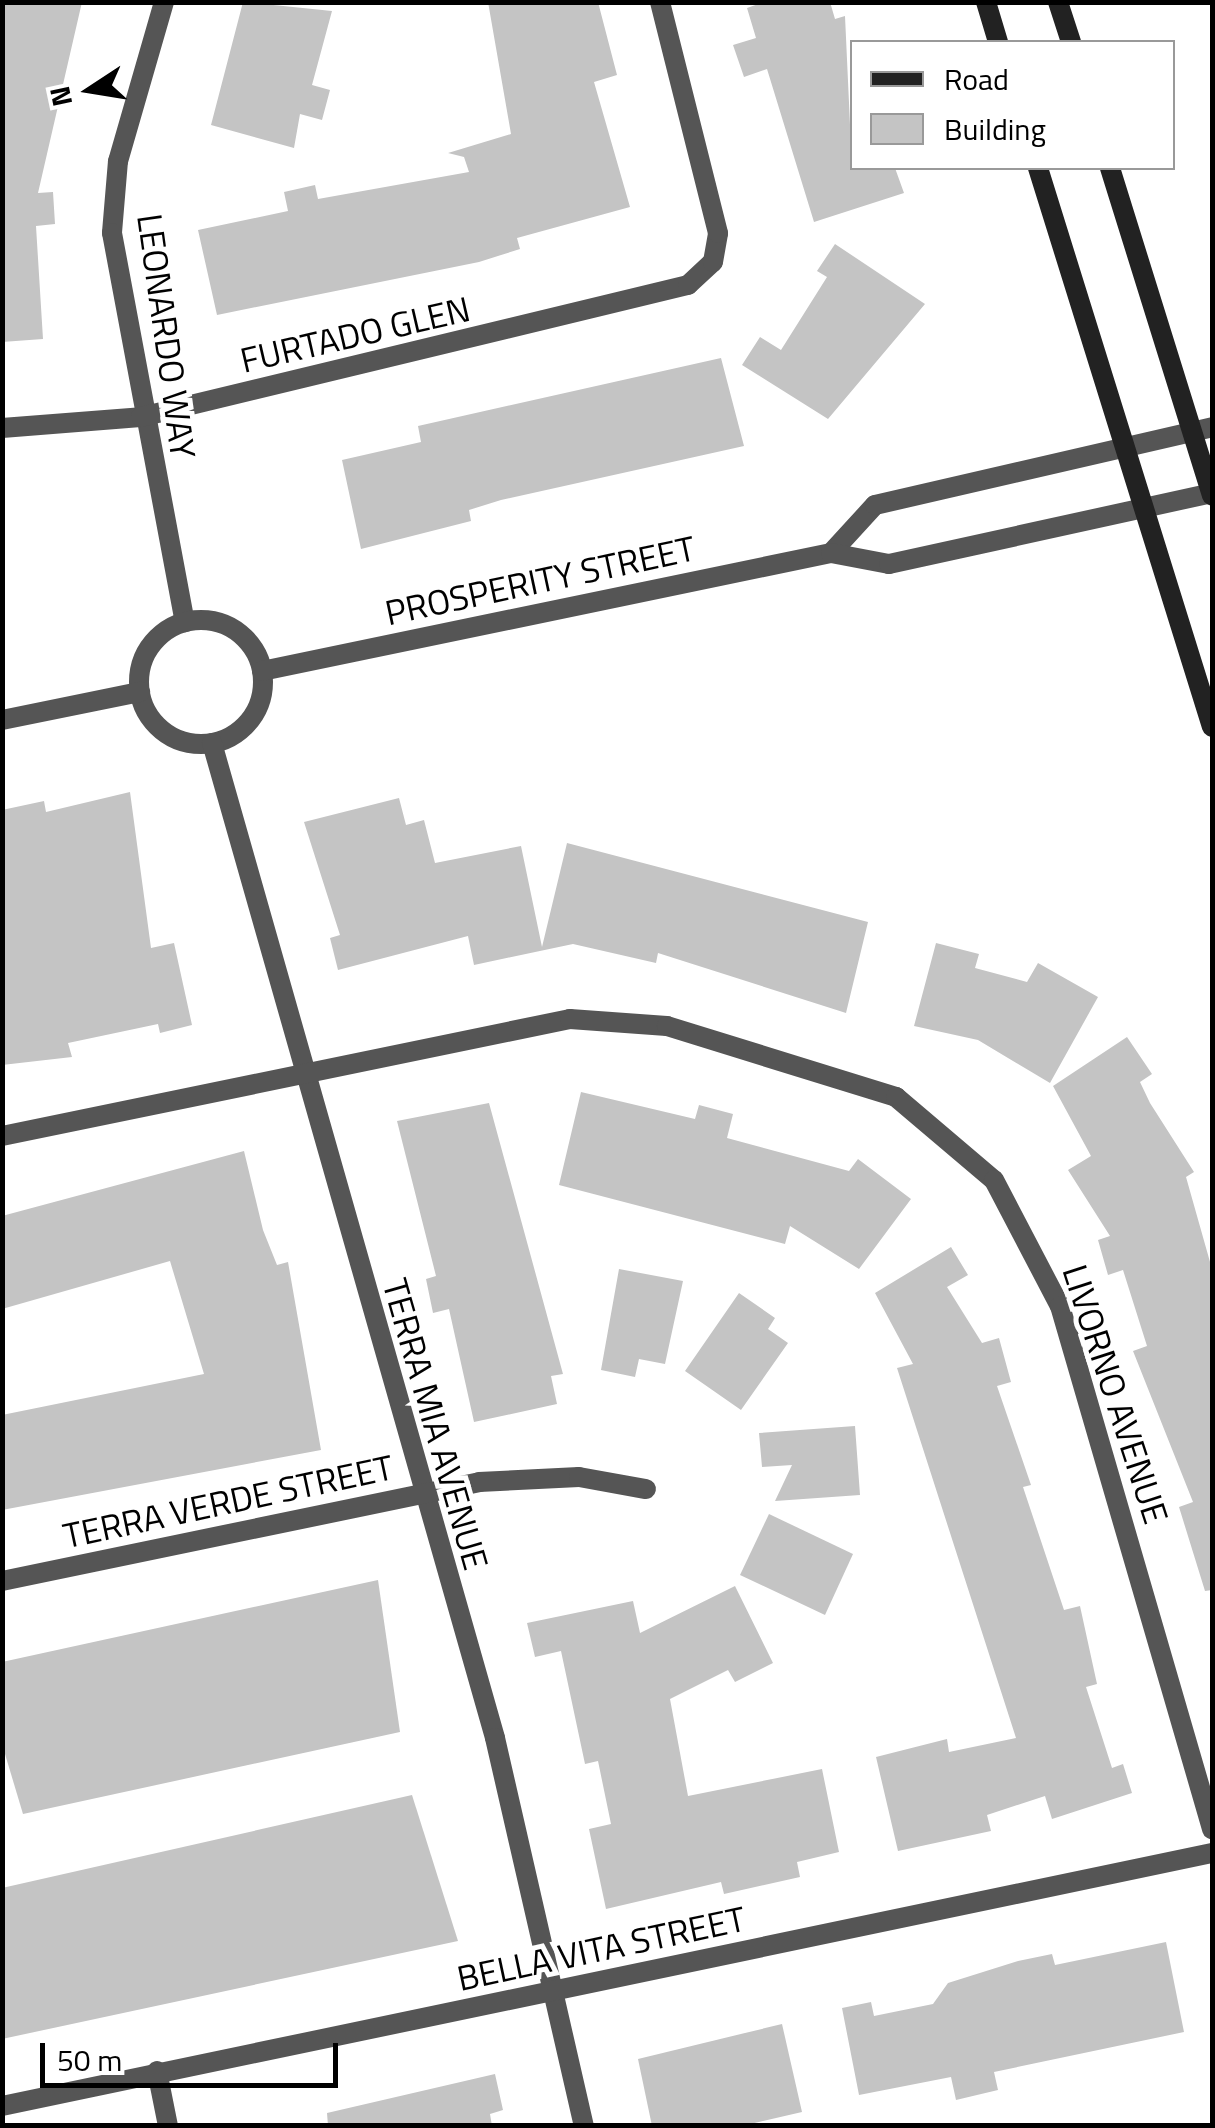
<!DOCTYPE html>
<style>
body{margin:0}
#map{position:relative;width:1215px;height:2128px;overflow:hidden;background:#fff;font-family:"Titillium Web",sans-serif}
div>[style]{position:absolute}
.building>*{inset:0;background:#c4c4c4}
.street>*{height:20px;margin:-10px;padding:0 10px;transform-origin:10px;border-radius:10px;background:#555}
.street>.ring{margin:-10px;padding:0;box-sizing:content-box;background:none;border:20px solid #555;border-radius:50%}
.secondary>*{height:20px;margin:-10px;padding:0 10px;transform-origin:10px;border-radius:10px;background:#222}
span{translate:-50% -50%;white-space:nowrap;text-align:center;line-height:1.15;-webkit-text-stroke:10px #fff;paint-order:stroke}
.street-label{font-size:35px;color:#000}
.frame{position:absolute;inset:0;border:5px solid #000;pointer-events:none}
.legend{position:absolute;left:850px;top:40px;width:325px;height:130px;box-sizing:border-box;background:#fff;border:2px solid #999;margin:0;padding:12px 18px;list-style:none;font-size:30px;color:#000}
.legend li{display:flex;align-items:center;gap:20px;height:50px}
.legend b{width:50px;border:2px solid #999}
.north{position:absolute;left:40px;top:40px;width:100px;height:100px;-webkit-text-stroke:8px #fff;paint-order:stroke;rotate:258deg;font-size:28px;font-weight:700;line-height:40px;text-align:center;color:#000}
.north::after{content:'';display:block;margin:auto;width:35px;height:45px;background:#000;clip-path:polygon(50% 0,100% 100%,50% 72%,0 100%)}
.scale{position:absolute;left:40px;top:2043px;width:298px;height:45px;box-sizing:border-box;border:5px solid #000;border-top:0;padding-left:12px;font-size:30px;line-height:35px;white-space:nowrap;color:#000;-webkit-text-stroke:8px #fff;paint-order:stroke}
</style>
<div id="map">
<div class="building">
<i style="clip-path:polygon(2px 2px,82px 2px,38px 193px,53px 192px,55px 224px,36px 226px,43px 339px,2px 342px)"></i>
<i style="clip-path:polygon(243px 2px,332px 11px,312px 85px,330px 90px,322px 120px,300px 114px,294px 148px,211px 125px)"></i>
<i style="clip-path:polygon(488px 2px,598px 2px,617px 75px,594px 82px,630px 207px,517px 238px,520px 249px,479px 262px,217px 315px,198px 230px,288px 211px,284px 192px,315px 185px,318px 199px,469px 172px,464px 157px,448px 153px,511px 134px)"></i>
<i style="clip-path:polygon(764px 2px,830px 2px,835px 19px,845px 16px,852px 168px,895px 168px,904px 193px,814px 222px,767px 69px,744px 77px,733px 45px,756px 38px,747px 8px)"></i>
<i style="clip-path:polygon(835px 244px,925px 304px,828px 419px,742px 365px,760px 337px,781px 350px,827px 277px,817px 271px)"></i>
<i style="clip-path:polygon(721px 358px,744px 446px,501px 500px,469px 510px,471px 521px,361px 549px,342px 460px,421px 442px,418px 426px)"></i>
<i style="clip-path:polygon(130px 792px,151px 948px,174px 943px,192px 1025px,160px 1033px,158px 1024px,68px 1043px,72px 1057px,2px 1065px,2px 810px,44px 801px,46px 812px)"></i>
<i style="clip-path:polygon(399px 798px,406px 825px,424px 820px,435px 863px,521px 846px,542px 947px,567px 843px,868px 922px,846px 1013px,658px 953px,656px 963px,573px 944px,474px 965px,468px 936px,338px 970px,330px 938px,340px 935px,304px 822px)"></i>
<i style="clip-path:polygon(936px 943px,979px 954px,975px 968px,1027px 982px,1038px 963px,1098px 997px,1050px 1083px,978px 1040px,914px 1026px)"></i>
<i style="clip-path:polygon(1127px 1037px,1152px 1074px,1140px 1082px,1150px 1103px,1194px 1172px,1186px 1177px,1212px 1269px,1212px 1590px,1205px 1591px,1179px 1507px,1193px 1502px,1133px 1351px,1147px 1346px,1123px 1270px,1108px 1275px,1098px 1240px,1110px 1236px,1068px 1170px,1091px 1156px,1053px 1086px)"></i>
<i style="clip-path:polygon(581px 1092px,695px 1119px,699px 1105px,733px 1114px,727px 1138px,849px 1171px,858px 1159px,911px 1199px,859px 1269px,790px 1226px,785px 1244px,559px 1185px)"></i>
<i style="clip-path:polygon(489px 1103px,563px 1374px,551px 1376px,557px 1404px,474px 1422px,449px 1309px,433px 1313px,426px 1279px,436px 1276px,397px 1121px)"></i>
<i style="clip-path:polygon(244px 1151px,263px 1230px,277px 1265px,288px 1262px,321px 1450px,2px 1510px,2px 1415px,204px 1374px,170px 1261px,2px 1309px,2px 1216px)"></i>
<i style="clip-path:polygon(951px 1247px,968px 1275px,947px 1287px,982px 1343px,999px 1338px,1011px 1382px,997px 1386px,1031px 1485px,1023px 1487px,1064px 1610px,1080px 1606px,1097px 1684px,1086px 1687px,1112px 1768px,1123px 1764px,1132px 1793px,1052px 1819px,1045px 1796px,987px 1815px,991px 1831px,898px 1851px,876px 1757px,947px 1739px,949px 1752px,1016px 1738px,897px 1368px,913px 1364px,875px 1293px)"></i>
<i style="clip-path:polygon(619px 1269px,683px 1281px,665px 1364px,639px 1359px,635px 1377px,601px 1370px)"></i>
<i style="clip-path:polygon(739px 1293px,775px 1318px,768px 1329px,788px 1343px,741px 1410px,685px 1371px)"></i>
<i style="clip-path:polygon(855px 1426px,860px 1495px,775px 1501px,792px 1465px,762px 1467px,759px 1433px)"></i>
<i style="clip-path:polygon(769px 1514px,853px 1554px,825px 1615px,740px 1575px)"></i>
<i style="clip-path:polygon(378px 1580px,400px 1732px,23px 1814px,2px 1744px,2px 1662px)"></i>
<i style="clip-path:polygon(735px 1586px,773px 1663px,735px 1682px,728px 1670px,670px 1699px,688px 1796px,822px 1769px,839px 1852px,797px 1862px,800px 1877px,724px 1894px,721px 1882px,606px 1909px,589px 1829px,611px 1824px,598px 1761px,585px 1764px,561px 1651px,535px 1657px,527px 1623px,633px 1601px,640px 1633px)"></i>
<i style="clip-path:polygon(412px 1795px,458px 1941px,2px 2039px,2px 1888px)"></i>
<i style="clip-path:polygon(1166px 1942px,1184px 2032px,994px 2072px,998px 2090px,956px 2100px,951px 2077px,859px 2095px,842px 2008px,871px 2002px,874px 2016px,933px 2004px,948px 1983px,1018px 1961px,1052px 1954px,1055px 1965px)"></i>
<i style="clip-path:polygon(782px 2024px,802px 2112px,742px 2126px,652px 2126px,638px 2059px)"></i>
<i style="clip-path:polygon(495px 2074px,503px 2110px,490px 2114px,492px 2126px,328px 2126px,327px 2113px)"></i>
</div>
<div class="street">
<i style="left:164px;top:2px;width:166px;rotate:106.1deg"></i>
<i style="left:118px;top:161px;width:72px;rotate:94.8deg"></i>
<i style="left:112px;top:233px;width:396px;rotate:79.4deg"></i>
<i style="left:2px;top:428px;width:139px;rotate:-4.5deg"></i>
<i style="left:141px;top:417px;width:563px;rotate:-13.57deg"></i>
<i style="left:688px;top:285px;width:34px;rotate:-43deg"></i>
<i style="left:713px;top:262px;width:29px;rotate:-80deg"></i>
<i style="left:718px;top:233px;width:238px;rotate:-104.1deg"></i>
<i style="left:831px;top:553px;width:65px;rotate:-47.5deg"></i>
<i style="left:875px;top:505px;width:346px;rotate:-13deg"></i>
<i class="ring" style="left:139px;top:620px;width:104px;height:104px"></i>
<i style="left:262px;top:671px;width:581px;rotate:-11.72deg"></i>
<i style="left:831px;top:553px;width:59px;rotate:10.7deg"></i>
<i style="left:889px;top:564px;width:331px;rotate:-12.4deg"></i>
<i style="left:2px;top:720px;width:141px;rotate:-11.5deg"></i>
<i style="left:212px;top:743px;width:1034px;rotate:74.12deg"></i>
<i style="left:495px;top:1738px;width:398px;rotate:77.1deg"></i>
<i style="left:2px;top:1136px;width:580px;rotate:-11.64deg"></i>
<i style="left:570px;top:1019px;width:97px;rotate:4.1deg"></i>
<i style="left:667px;top:1026px;width:240px;rotate:17.2deg"></i>
<i style="left:896px;top:1097px;width:128px;rotate:40.3deg"></i>
<i style="left:994px;top:1180px;width:142px;rotate:62.4deg"></i>
<i style="left:1060px;top:1306px;width:545px;rotate:73.79deg"></i>
<i style="left:2px;top:1581px;width:487px;rotate:-11.7deg"></i>
<i style="left:479px;top:1482px;width:100px;rotate:-2.9deg"></i>
<i style="left:579px;top:1477px;width:68px;rotate:10.2deg"></i>
<i style="left:157px;top:2071px;width:56px;rotate:78.7deg"></i>
<i style="left:2px;top:2106px;width:1236px;rotate:-11.81deg"></i>
</div>
<div class="secondary">
<i style="left:986px;top:2px;width:42px;rotate:73.3deg"></i>
<i style="left:1058px;top:2px;width:42px;rotate:72deg"></i>
<i style="left:1038px;top:168px;width:585px;rotate:72.71deg"></i>
<i style="left:1110px;top:168px;width:343px;rotate:72.7deg"></i>
</div>
<div class="street-label">
<span style="left:355px;top:334px;rotate:-13deg">FURTADO GLEN</span>
<span style="left:167px;top:336px;rotate:82deg">LEONARDO WAY</span>
<span style="left:540px;top:580px;rotate:-12deg">PROSPERITY STREET</span>
<span style="left:1116px;top:1394px;rotate:72deg">LIVORNO AVENUE</span>
<span style="left:436px;top:1424px;rotate:74deg">TERRA MIA AVENUE</span>
<span style="left:228px;top:1501px;rotate:-12deg">TERRA VERDE STREET</span>
<span style="left:601px;top:1948px;rotate:-12deg">BELLA VITA STREET</span>
</div>
<div class="frame"></div>
<ul class="legend">
<li><b style="height:12px;background:#222"></b>Road</li>
<li><b style="height:28px;background:#c4c4c4"></b>Building</li>
</ul>
<div class="north">N</div>
<div class="scale">50 m</div>
</div>
